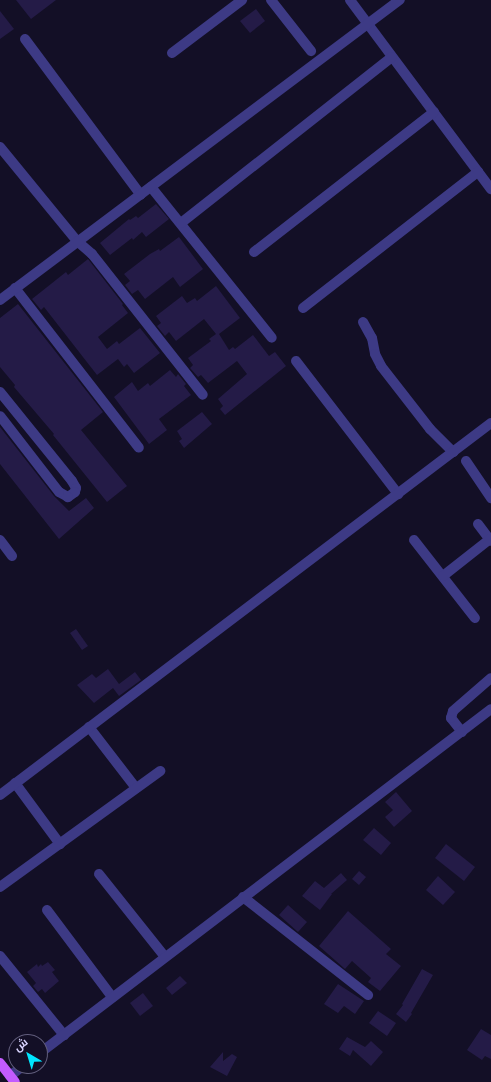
<!DOCTYPE html>
<meta charset="utf-8">
<style>
body{margin:0}
#map{position:relative;width:491px;height:1082px;overflow:hidden;background:#130f26;font-family:"Varela Round",Cairo,sans-serif}
div>[style]{position:absolute}
.building>*{inset:0;background:#241b47}
.minor>*{height:10px;margin:-5px;padding:0 5px;transform-origin:5px;border-radius:5px;background:#3d3a85}
.major>*{height:10px;margin:-5px;padding:0 5px;transform-origin:5px;border-radius:5px;background:#c25bff}
span{translate:-50% -50%;white-space:nowrap;text-align:center;line-height:1.15;-webkit-text-stroke:3px #130f26;paint-order:stroke}
.north{position:absolute;left:8px;top:1034px;width:40px;height:40px;box-sizing:border-box;background:#130f26;border:1px solid #625e7d;border-radius:50%;rotate:322deg;font-size:11px;font-weight:700;line-height:16px;text-align:center;color:#d9d4ff}
.north::after{content:'';display:block;margin:auto;width:14px;height:18px;background:#00e5ff;clip-path:polygon(50% 0,100% 100%,50% 72%,0 100%)}
</style>
<div id="map">
<div class="building">
<i style="clip-path:polygon(16px 0,56px 0,31px 19px)"></i>
<i style="clip-path:polygon(256px 9px,265px 21px,250px 33px,240px 21px)"></i>
<i style="clip-path:polygon(0 11px,14px 29px,0 39px)"></i>
<i style="clip-path:polygon(156px 204px,169px 219px,146px 237px,142px 232px,133px 240px,132px 238px,110px 255px,100px 243px,129px 219px,130px 220px,136px 216px,138px 218px)"></i>
<i style="clip-path:polygon(179px 237px,203px 269px,180px 287px,173px 277px,145px 299px,138px 290px,132px 294px,125px 285px,130px 281px,124px 274px,150px 254px,159px 249px,160px 251px)"></i>
<i style="clip-path:polygon(88px 259px,123px 304px,122px 305px,128px 313px,98px 337px,107px 349px,117px 341px,119px 344px,140px 328px,160px 353px,134px 373px,127px 364px,124px 367px,118px 359px,97px 375px,44px 307px,41px 310px,32px 299px,66px 272px,68px 275px)"></i>
<i style="clip-path:polygon(216px 286px,240px 318px,219px 334px,229px 350px,233px 347px,235px 349px,253px 335px,269px 356px,275px 352px,286px 366px,225px 415px,220px 409px,223px 406px,218px 399px,247px 374px,237px 361px,208px 383px,201px 375px,198px 377px,190px 368px,193px 365px,188px 358px,211px 341px,209px 339px,216px 334px,204px 319px,176px 341px,169px 332px,165px 336px,157px 326px,161px 323px,156px 316px,182px 296px,187px 303px,195px 298px,197px 301px)"></i>
<i style="clip-path:polygon(18px 304px,103px 412px,81px 430px,127px 486px,107px 502px,53px 435px,54px 434px,14px 387px,15px 385px,0 367px,0 318px)"></i>
<i style="clip-path:polygon(170px 370px,176px 377px,178px 374px,186px 384px,184px 386px,191px 395px,159px 419px,167px 430px,149px 444px,114px 397px,132px 382px,138px 391px,148px 383px,150px 386px)"></i>
<i style="clip-path:polygon(202px 412px,212px 424px,184px 448px,179px 441px,182px 439px,177px 431px)"></i>
<i style="clip-path:polygon(0 427px,54px 496px,69px 511px,86px 498px,94px 508px,59px 539px,0 464px)"></i>
<i style="clip-path:polygon(76px 629px,88px 646px,82px 650px,70px 633px)"></i>
<i style="clip-path:polygon(108px 669px,119px 684px,135px 672px,141px 680px,119px 696px,113px 688px,94px 703px,77px 685px,92px 674px,96px 678px)"></i>
<i style="clip-path:polygon(396px 792px,412px 811px,394px 827px,385px 817px,393px 810px,385px 802px)"></i>
<i style="clip-path:polygon(374px 828px,391px 843px,381px 855px,363px 840px)"></i>
<i style="clip-path:polygon(446px 844px,475px 867px,464px 881px,435px 858px)"></i>
<i style="clip-path:polygon(359px 871px,366px 877px,359px 885px,352px 879px)"></i>
<i style="clip-path:polygon(341px 873px,347px 880px,331px 894px,332px 894px,320px 910px,302px 896px,315px 881px,324px 888px)"></i>
<i style="clip-path:polygon(438px 876px,455px 892px,443px 905px,426px 890px)"></i>
<i style="clip-path:polygon(288px 905px,307px 922px,298px 932px,279px 915px)"></i>
<i style="clip-path:polygon(348px 911px,391px 949px,386px 954px,401px 966px,380px 991px,368px 982px,371px 978px,352px 961px,345px 969px,319px 946px)"></i>
<i style="clip-path:polygon(48px 962px,55px 970px,52px 972px,59px 981px,45px 993px,42px 989px,38px 992px,33px 986px,36px 983px,27px 972px,37px 964px,38px 967px,41px 964px,42px 966px)"></i>
<i style="clip-path:polygon(422px 969px,433px 975px,411px 1013px,412px 1014px,406px 1022px,396px 1014px,403px 1005px,402px 1004px)"></i>
<i style="clip-path:polygon(180px 976px,187px 983px,172px 995px,166px 988px)"></i>
<i style="clip-path:polygon(338px 984px,364px 1001px,355px 1014px,344px 1006px,338px 1013px,324px 1004px)"></i>
<i style="clip-path:polygon(143px 993px,153px 1006px,140px 1016px,130px 1003px)"></i>
<i style="clip-path:polygon(378px 1011px,396px 1023px,387px 1036px,369px 1023px)"></i>
<i style="clip-path:polygon(481px 1029px,491px 1035px,491px 1059px,485px 1056px,482px 1060px,467px 1050px)"></i>
<i style="clip-path:polygon(347px 1037px,365px 1047px,371px 1041px,383px 1052px,371px 1066px,353px 1050px,350px 1056px,339px 1049px)"></i>
<i style="clip-path:polygon(223px 1052px,223px 1061px,232px 1054px,237px 1057px,227px 1076px,210px 1067px)"></i>
</div>
<div class="minor">
<i style="left:271px;top:0;width:65px;rotate:51.9deg"></i>
<i style="left:350px;top:0;width:236px;rotate:53.3deg"></i>
<i style="left:25px;top:39px;width:194px;rotate:53.4deg"></i>
<i style="left:172px;top:53px;width:88px;rotate:-37.1deg"></i>
<i style="left:0;top:147px;width:122px;rotate:50.7deg"></i>
<i style="left:77px;top:241px;width:20px;rotate:41deg"></i>
<i style="left:92px;top:254px;width:179px;rotate:51.8deg"></i>
<i style="left:151px;top:187px;width:193px;rotate:51.3deg"></i>
<i style="left:181px;top:223px;width:268px;rotate:-38.2deg"></i>
<i style="left:254px;top:252px;width:228px;rotate:-37.9deg"></i>
<i style="left:15px;top:288px;width:202px;rotate:52.2deg"></i>
<i style="left:0;top:300px;width:500px;rotate:-36.9deg"></i>
<i style="left:303px;top:308px;width:222px;rotate:-37.9deg"></i>
<i style="left:363px;top:322px;width:18px;rotate:61deg"></i>
<i style="left:372px;top:338px;width:16px;rotate:79deg"></i>
<i style="left:375px;top:354px;width:13px;rotate:63deg"></i>
<i style="left:381px;top:366px;width:80px;rotate:52.1deg"></i>
<i style="left:430px;top:429px;width:33px;rotate:45deg"></i>
<i style="left:296px;top:361px;width:168px;rotate:52.5deg"></i>
<i style="left:0;top:392px;width:114px;rotate:51deg"></i>
<i style="left:72px;top:481px;width:8px;rotate:60deg"></i>
<i style="left:76px;top:488px;width:4px;rotate:104deg"></i>
<i style="left:75px;top:492px;width:9px;rotate:144deg"></i>
<i style="left:68px;top:497px;width:10px;rotate:-151deg"></i>
<i style="left:59px;top:492px;width:96px;rotate:-127.8deg"></i>
<i style="left:466px;top:461px;width:45px;rotate:56deg"></i>
<i style="left:478px;top:524px;width:21px;rotate:53deg"></i>
<i style="left:0;top:540px;width:20px;rotate:53deg"></i>
<i style="left:414px;top:540px;width:99px;rotate:52deg"></i>
<i style="left:443px;top:576px;width:60px;rotate:-38.2deg"></i>
<i style="left:89px;top:727px;width:77px;rotate:52.4deg"></i>
<i style="left:462px;top:732px;width:18px;rotate:-128deg"></i>
<i style="left:451px;top:718px;width:7px;rotate:-74deg"></i>
<i style="left:453px;top:711px;width:50px;rotate:-41deg"></i>
<i style="left:15px;top:783px;width:76px;rotate:53.6deg"></i>
<i style="left:0;top:795px;width:616px;rotate:-37.15deg"></i>
<i style="left:99px;top:874px;width:106px;rotate:51.5deg"></i>
<i style="left:0;top:887px;width:198px;rotate:-35.9deg"></i>
<i style="left:243px;top:897px;width:159px;rotate:38.1deg"></i>
<i style="left:47px;top:910px;width:109px;rotate:53.2deg"></i>
<i style="left:0;top:956px;width:102px;rotate:51deg"></i>
<i style="left:40px;top:1053px;width:567px;rotate:-37.33deg"></i>
<i style="left:10px;top:1076px;width:16px;rotate:-38deg"></i>
</div>
<div class="major">
<i style="left:0;top:1063px;width:24px;rotate:52deg"></i>
</div>
<div class="north">ش</div>
</div>
